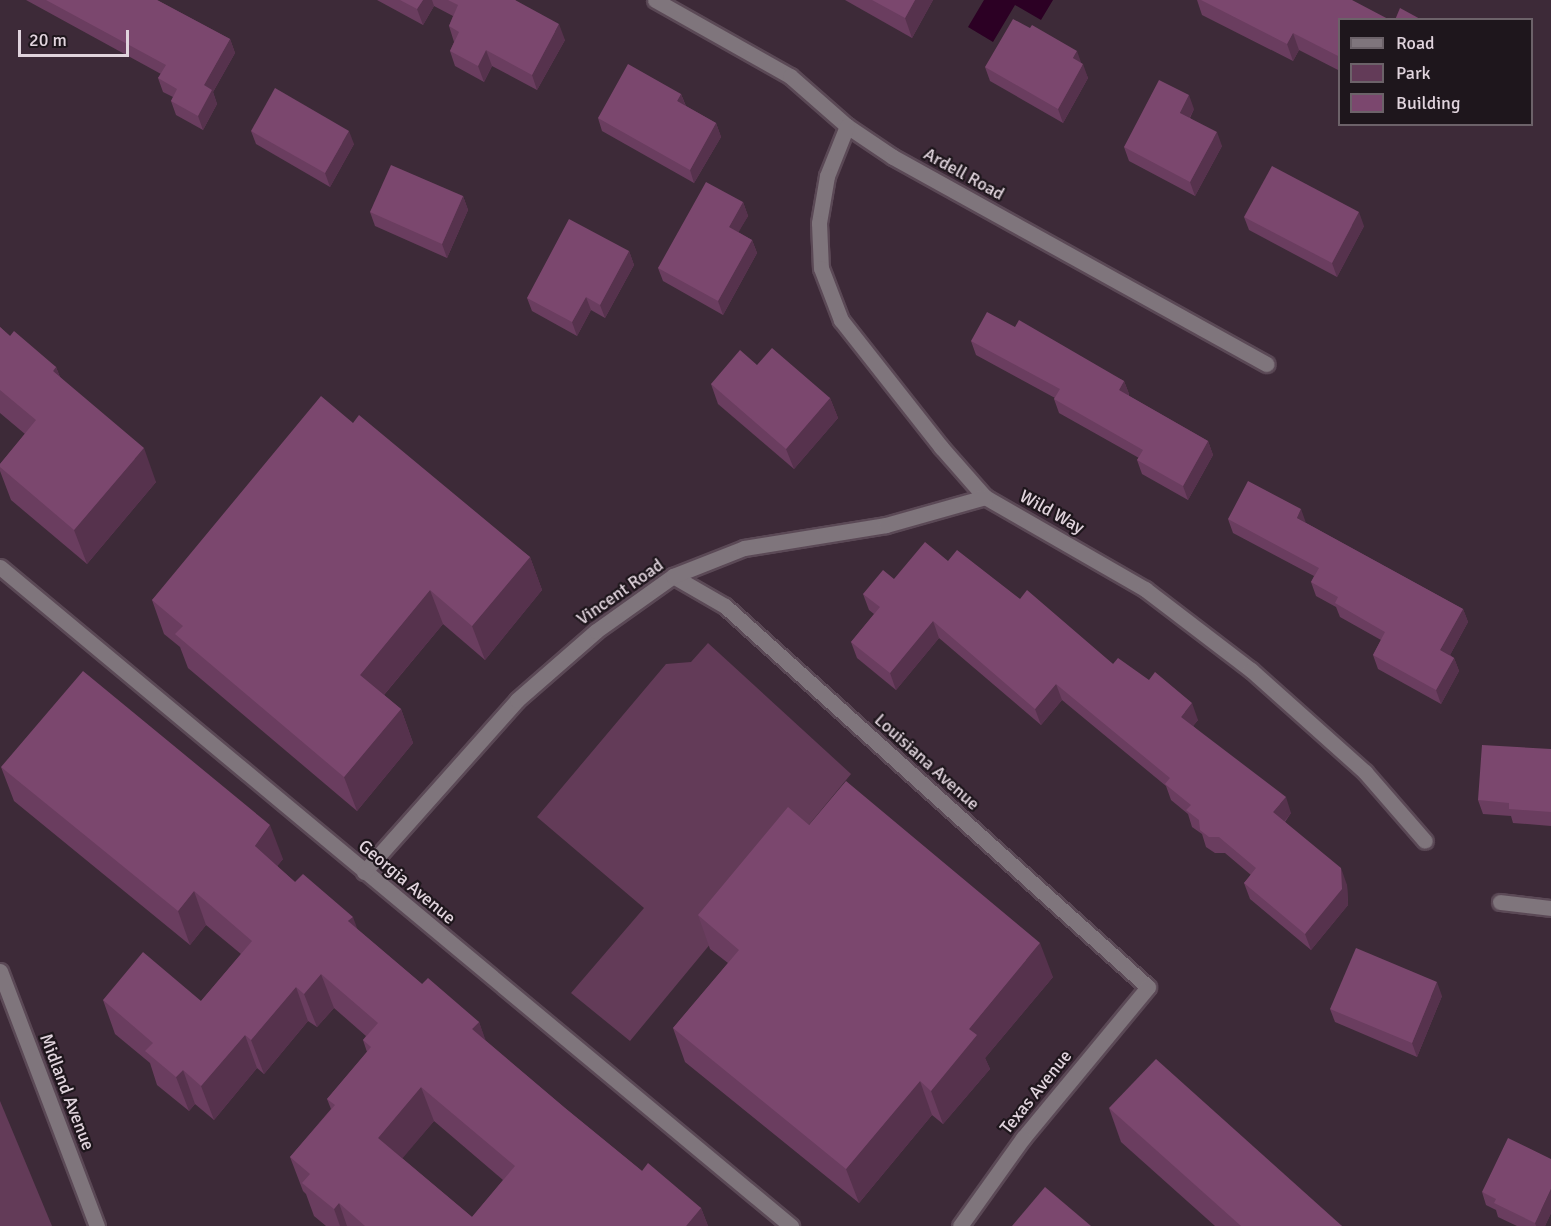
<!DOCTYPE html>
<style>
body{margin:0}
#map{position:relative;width:1551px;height:1226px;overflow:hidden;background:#3d2a38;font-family:Signika,sans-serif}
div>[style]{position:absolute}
.green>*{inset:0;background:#633b58}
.water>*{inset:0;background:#2c0024}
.roads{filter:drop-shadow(2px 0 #5b4956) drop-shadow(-2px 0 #5b4956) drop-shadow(0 2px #5b4956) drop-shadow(0 -2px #5b4956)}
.minor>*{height:15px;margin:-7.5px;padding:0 7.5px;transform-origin:7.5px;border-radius:7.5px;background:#7f757c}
.wall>*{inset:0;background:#6a3d5f}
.shaded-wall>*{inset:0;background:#56324d}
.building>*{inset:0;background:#7b476e}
span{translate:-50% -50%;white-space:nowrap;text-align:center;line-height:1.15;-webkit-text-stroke:4.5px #1e161c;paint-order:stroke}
.street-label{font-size:18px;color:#e1d4dd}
.legend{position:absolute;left:1338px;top:18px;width:195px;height:108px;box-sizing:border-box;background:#1e161c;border:2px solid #6c6269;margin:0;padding:8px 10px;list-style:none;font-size:18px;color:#e1d4dd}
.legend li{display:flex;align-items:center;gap:12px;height:30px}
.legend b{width:30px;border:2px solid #6c6269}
.scale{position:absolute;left:18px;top:30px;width:111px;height:27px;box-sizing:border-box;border:3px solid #e1d4dd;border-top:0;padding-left:8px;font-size:18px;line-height:21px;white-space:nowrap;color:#e1d4dd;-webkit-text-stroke:4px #1e161c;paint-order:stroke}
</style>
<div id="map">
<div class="green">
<i style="clip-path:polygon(708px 643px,851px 774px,630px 1041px,571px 993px,644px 908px,537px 817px,666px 664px,691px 662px)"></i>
<i style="clip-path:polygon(0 1101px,52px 1226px,0 1226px)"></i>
</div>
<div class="water">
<i style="clip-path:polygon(984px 0,1053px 0,1041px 20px,1015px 5px,993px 42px,968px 27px)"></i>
</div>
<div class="roads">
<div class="minor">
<i style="left:655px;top:0;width:155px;rotate:29.4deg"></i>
<i style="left:790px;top:76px;width:76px;rotate:41.3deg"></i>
<i style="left:847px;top:126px;width:55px;rotate:34deg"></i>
<i style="left:893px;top:157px;width:427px;rotate:29deg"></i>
<i style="left:847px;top:126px;width:54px;rotate:111.8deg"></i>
<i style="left:827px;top:176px;width:48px;rotate:99.7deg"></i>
<i style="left:819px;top:223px;width:45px;rotate:87.5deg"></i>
<i style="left:821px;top:268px;width:56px;rotate:69deg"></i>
<i style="left:841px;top:320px;width:162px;rotate:51.8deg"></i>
<i style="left:941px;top:447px;width:67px;rotate:48.7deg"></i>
<i style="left:985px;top:497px;width:185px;rotate:29.9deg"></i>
<i style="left:1145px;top:589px;width:133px;rotate:37.4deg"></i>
<i style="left:1251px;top:670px;width:153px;rotate:41.8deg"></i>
<i style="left:1365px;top:772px;width:91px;rotate:49deg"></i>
<i style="left:0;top:567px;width:1030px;rotate:39.8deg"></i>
<i style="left:673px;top:576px;width:60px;rotate:30deg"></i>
<i style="left:725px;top:606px;width:569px;rotate:42.01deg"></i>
<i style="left:1148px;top:987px;width:196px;rotate:129.6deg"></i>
<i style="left:1023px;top:1138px;width:108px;rotate:125.6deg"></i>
<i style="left:364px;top:872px;width:230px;rotate:-48.3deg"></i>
<i style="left:517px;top:700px;width:105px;rotate:-41.1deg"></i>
<i style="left:596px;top:631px;width:95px;rotate:-35.5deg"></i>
<i style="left:673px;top:576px;width:76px;rotate:-21.5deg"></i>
<i style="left:744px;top:548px;width:144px;rotate:-9.2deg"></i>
<i style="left:886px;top:525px;width:103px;rotate:-15.8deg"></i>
<i style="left:1500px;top:902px;width:51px;rotate:6.7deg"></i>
<i style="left:0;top:971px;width:273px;rotate:69.2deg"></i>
</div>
</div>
<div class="wall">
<i style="clip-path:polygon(26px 0,157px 0,230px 39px,235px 53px,213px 92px,217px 104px,203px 130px,176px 115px,171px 101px,173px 97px,163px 92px,158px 78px,161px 74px)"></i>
<i style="clip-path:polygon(377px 0,515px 0,565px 40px,537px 90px,492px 66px,484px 82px,455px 66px,450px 51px,454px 42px,449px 26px,453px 16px,434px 6px,423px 25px)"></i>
<i style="clip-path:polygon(845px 0,933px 0,912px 38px)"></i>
<i style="clip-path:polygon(1197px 0,1352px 0,1340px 20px,1340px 71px,1299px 50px,1293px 61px,1202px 15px)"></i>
<i style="clip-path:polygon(1081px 63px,1088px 78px,1063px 123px,990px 81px,985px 67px)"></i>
<i style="clip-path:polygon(681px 94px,686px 106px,716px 123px,721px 137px,694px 183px,602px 131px,598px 118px)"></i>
<i style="clip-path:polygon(1194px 109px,1190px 118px,1222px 146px,1195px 196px,1129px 161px,1124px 147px)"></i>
<i style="clip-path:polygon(251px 131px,354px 144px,330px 187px,256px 144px)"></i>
<i style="clip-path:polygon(463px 196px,468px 210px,447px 258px,375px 226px,370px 212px)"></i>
<i style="clip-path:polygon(743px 202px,748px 216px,738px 232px,752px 240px,757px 253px,723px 315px,663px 281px,658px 268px)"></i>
<i style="clip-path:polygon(1244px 217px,1364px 226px,1337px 277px,1249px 230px)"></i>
<i style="clip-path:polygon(629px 251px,634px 265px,605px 318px,591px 310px,577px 336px,532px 311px,527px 298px)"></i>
<i style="clip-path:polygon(0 327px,10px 336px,56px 367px,60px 377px,156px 482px,87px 564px,11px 500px,0 471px,0 464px,25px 434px,0 413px)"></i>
<i style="clip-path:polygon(1015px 327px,1124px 381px,1129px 394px,1129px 396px,1208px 441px,1213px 455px,1188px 500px,1142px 474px,1137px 460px,1139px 458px,1059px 413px,1054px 399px,1055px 398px,976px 355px,971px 341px)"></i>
<i style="clip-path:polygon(757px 365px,830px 398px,838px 418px,794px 469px,718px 404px,711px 384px)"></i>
<i style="clip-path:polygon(353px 423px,530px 557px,542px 590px,485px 660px,443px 624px,384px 695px,401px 709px,413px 743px,357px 811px,188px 668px,180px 647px,164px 634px,152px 600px)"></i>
<i style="clip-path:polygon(1228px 519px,1306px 523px,1463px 609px,1468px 622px,1450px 655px,1454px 658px,1459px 671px,1441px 704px,1378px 669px,1373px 655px,1381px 640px,1340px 617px,1336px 607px,1316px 596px,1311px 582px,1314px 576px,1233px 533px)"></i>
<i style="clip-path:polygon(948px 561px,1020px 599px,1113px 664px,1198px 720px,1193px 726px,1291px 813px,1285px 822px,1347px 885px,1348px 905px,1311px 950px,1250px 899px,1244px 883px,1251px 875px,1225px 853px,1215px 853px,1206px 847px,1202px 834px,1192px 827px,1188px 814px,1171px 800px,1166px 786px,1062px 700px,1041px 725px,939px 638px,896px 690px,857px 658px,851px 642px,874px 614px,869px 610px,863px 594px,894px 579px)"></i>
<i style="clip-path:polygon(1551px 749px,1551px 826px,1513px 823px,1511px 816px,1483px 814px,1478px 800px)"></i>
<i style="clip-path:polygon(evenodd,1px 767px,283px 859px,277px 866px,295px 882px,357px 929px,422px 984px,479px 1022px,485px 1040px,565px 1108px,642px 1171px,701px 1208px,708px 1226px,326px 1226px,314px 1216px,306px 1194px,303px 1191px,290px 1157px,331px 1109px,327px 1099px,367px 1052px,363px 1040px,366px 1036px,334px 1008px,317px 1027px,308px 1021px,264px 1074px,257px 1068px,214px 1120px,195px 1104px,189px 1111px,157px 1085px,150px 1063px,115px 1034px,103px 1000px,201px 1001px,241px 954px,206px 925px,190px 945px,14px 801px,1px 767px,434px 1121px,503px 1180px,472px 1217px,402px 1158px,434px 1121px)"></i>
<i style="clip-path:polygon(809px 825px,1053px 977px,985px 1058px,990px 1069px,943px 1124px,932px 1115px,859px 1203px,685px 1062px,673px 1028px,728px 963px,710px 949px,698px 915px)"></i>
<i style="clip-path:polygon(1442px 996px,1417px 1057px,1335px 1022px,1330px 1009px)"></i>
<i style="clip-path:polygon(1109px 1108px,1342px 1226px,1215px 1226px,1121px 1142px)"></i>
<i style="clip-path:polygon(1482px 1192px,1551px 1213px,1545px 1226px,1517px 1226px,1498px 1217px,1496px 1210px,1486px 1205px)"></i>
</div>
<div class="shaded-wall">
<i style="clip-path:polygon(423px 0,432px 0,434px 6px,423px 25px,417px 9px)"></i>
<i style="clip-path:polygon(915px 0,933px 0,912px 38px,905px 18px)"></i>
<i style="clip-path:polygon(559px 24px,565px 40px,537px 90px,532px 75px)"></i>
<i style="clip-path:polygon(1293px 33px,1299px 50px,1293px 61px,1287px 44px)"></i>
<i style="clip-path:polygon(230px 39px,235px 53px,213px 92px,217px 104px,203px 130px,198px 116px,204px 85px)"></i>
<i style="clip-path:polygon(486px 50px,492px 66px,484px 82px,478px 66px)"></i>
<i style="clip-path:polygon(1077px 51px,1082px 65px,1073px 58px)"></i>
<i style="clip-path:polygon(1083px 64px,1088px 78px,1063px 123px,1058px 109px)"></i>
<i style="clip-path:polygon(681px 94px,686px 107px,677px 101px)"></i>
<i style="clip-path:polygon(1189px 95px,1194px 109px,1185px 126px,1180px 113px)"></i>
<i style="clip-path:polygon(716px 123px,721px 137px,694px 183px,690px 170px)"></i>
<i style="clip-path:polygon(349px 131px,354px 144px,330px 187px,325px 173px)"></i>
<i style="clip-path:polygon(1217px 132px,1222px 146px,1195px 196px,1190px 182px)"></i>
<i style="clip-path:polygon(463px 196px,468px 210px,447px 258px,442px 244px)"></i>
<i style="clip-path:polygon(743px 202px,748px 216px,734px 240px,729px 227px)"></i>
<i style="clip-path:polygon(1359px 212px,1364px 226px,1337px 277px,1332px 263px)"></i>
<i style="clip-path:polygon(752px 240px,757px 253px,723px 315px,718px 301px)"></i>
<i style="clip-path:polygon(629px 251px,634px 265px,605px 318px,600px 305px)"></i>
<i style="clip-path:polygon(586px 297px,591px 310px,577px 336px,572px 322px)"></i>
<i style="clip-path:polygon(56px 367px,69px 401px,53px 371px)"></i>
<i style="clip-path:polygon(1124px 381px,1129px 394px,1124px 404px,1119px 390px)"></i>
<i style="clip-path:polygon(830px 398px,838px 418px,794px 469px,786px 449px)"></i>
<i style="clip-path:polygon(1208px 441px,1213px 455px,1188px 500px,1183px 486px)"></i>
<i style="clip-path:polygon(144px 448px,156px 482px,87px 564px,74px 530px)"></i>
<i style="clip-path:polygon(1301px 509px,1306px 523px,1297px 518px)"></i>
<i style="clip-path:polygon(530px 557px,542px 590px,485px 660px,472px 626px)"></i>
<i style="clip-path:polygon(430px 590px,443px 624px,372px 709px,360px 675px)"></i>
<i style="clip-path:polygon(1463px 609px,1468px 622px,1445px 664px,1440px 650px)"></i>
<i style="clip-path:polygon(933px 621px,939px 638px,896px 690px,890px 673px)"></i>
<i style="clip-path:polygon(1454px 658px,1459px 671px,1441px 704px,1436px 690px)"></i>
<i style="clip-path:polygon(1056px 684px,1062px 700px,1041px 725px,1035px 709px)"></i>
<i style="clip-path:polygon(1192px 703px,1198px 720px,1187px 733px,1181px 717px)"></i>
<i style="clip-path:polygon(401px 709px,413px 743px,357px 811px,344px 777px)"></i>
<i style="clip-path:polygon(1286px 797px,1291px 813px,1279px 828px,1273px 812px)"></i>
<i style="clip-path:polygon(270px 825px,283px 859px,267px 879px,255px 846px)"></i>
<i style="clip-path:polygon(1341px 868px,1347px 885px,1348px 905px,1311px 950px,1305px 934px)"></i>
<i style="clip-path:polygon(194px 891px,206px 925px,190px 945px,178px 911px)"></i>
<i style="clip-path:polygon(353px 917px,365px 950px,348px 921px)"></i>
<i style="clip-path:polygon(1040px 943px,1053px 977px,985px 1058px,990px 1069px,943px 1124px,931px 1091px,969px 1029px)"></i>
<i style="clip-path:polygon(321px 974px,334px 1008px,317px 1027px,304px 994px)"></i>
<i style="clip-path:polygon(1437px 982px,1442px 996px,1417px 1057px,1412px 1043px)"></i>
<i style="clip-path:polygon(296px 987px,308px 1021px,264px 1074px,251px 1040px)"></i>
<i style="clip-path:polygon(479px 1022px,491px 1055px,472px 1029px)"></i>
<i style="clip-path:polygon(245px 1035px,257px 1068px,214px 1120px,201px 1086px)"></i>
<i style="clip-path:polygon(183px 1070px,195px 1104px,189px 1111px,176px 1077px)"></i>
<i style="clip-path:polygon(920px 1081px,932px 1115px,859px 1203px,846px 1169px)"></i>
<i style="clip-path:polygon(421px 1087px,434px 1121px,391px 1172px,378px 1138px)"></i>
<i style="clip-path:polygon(1551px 1189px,1551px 1213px,1545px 1226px,1536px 1226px,1535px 1223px)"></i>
<i style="clip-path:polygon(339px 1203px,347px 1226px,340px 1226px,334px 1209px)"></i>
<i style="clip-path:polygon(701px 1208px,708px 1226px,686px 1226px)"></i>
</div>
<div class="building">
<i style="clip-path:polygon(46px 0,157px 0,230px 39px,204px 85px,212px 90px,198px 116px,171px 101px,177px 89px,158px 78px,166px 65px)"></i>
<i style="clip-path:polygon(400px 0,423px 0,417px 9px)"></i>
<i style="clip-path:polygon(448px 0,515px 0,559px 24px,532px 75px,486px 50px,478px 66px,450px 51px,459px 32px,449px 26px,458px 5px)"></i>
<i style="clip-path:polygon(872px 0,915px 0,905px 18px)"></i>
<i style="clip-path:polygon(1201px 0,1352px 0,1390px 20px,1340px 20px,1340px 57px,1293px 33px,1287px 44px)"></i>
<i style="clip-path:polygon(1400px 8px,1422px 20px,1395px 20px)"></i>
<i style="clip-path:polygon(1013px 19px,1030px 28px,1032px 25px,1077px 51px,1073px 58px,1083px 64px,1058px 109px,985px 67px)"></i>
<i style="clip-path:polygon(628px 64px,681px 94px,677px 101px,716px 123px,690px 170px,598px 118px)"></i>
<i style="clip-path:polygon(1159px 80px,1189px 95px,1180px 113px,1217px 132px,1190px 182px,1124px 147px)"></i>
<i style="clip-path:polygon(275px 88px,349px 131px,325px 173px,251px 131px)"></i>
<i style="clip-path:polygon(391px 165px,463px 196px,442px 244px,370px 212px)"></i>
<i style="clip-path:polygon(1272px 166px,1359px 212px,1332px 263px,1244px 217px)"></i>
<i style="clip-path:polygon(706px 182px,743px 202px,729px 227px,752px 240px,718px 301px,658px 268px)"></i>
<i style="clip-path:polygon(569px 219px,629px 251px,600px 305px,586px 297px,572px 322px,527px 298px)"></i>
<i style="clip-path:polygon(987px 312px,1015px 327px,1019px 320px,1124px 381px,1119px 390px,1208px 441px,1183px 486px,1137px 460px,1143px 450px,1054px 399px,1060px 389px,971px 341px)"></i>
<i style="clip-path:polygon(0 327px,10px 336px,14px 331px,56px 367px,53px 371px,144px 448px,74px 530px,0 467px,0 464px,36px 420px,0 390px)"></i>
<i style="clip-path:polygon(772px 348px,830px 398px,786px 449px,711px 384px,740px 350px,757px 365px)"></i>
<i style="clip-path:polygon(321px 396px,353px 423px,359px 415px,530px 557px,472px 626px,430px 590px,360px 675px,401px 709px,344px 777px,175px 634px,183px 626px,152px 600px)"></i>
<i style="clip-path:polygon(1248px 481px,1301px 509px,1297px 518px,1463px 609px,1440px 650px,1454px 658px,1436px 690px,1373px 655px,1385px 632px,1335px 603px,1338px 597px,1311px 582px,1319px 568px,1228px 519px)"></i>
<i style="clip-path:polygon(925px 542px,948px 561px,957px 550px,1020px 599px,1027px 590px,1113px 664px,1118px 658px,1149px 680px,1155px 672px,1192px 703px,1181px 717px,1286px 797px,1273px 812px,1341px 868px,1342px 889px,1305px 934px,1244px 883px,1256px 868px,1219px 837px,1209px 837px,1200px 830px,1199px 820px,1186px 810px,1191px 805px,1165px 784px,1170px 778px,1056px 684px,1035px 709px,933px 621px,890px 673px,851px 642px,880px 607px,863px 594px,883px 570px,894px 579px)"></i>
<i style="clip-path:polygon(evenodd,83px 671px,270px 825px,255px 846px,295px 882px,303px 874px,353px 917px,348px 921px,422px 984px,428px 978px,479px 1022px,472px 1029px,565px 1108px,642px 1171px,648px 1163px,701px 1208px,686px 1226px,365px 1226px,339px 1203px,334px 1209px,302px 1183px,310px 1174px,290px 1157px,335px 1105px,327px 1099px,371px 1047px,363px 1040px,378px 1023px,321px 974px,304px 994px,296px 987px,251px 1040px,245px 1035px,201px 1086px,183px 1070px,176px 1077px,145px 1051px,153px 1043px,103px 1000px,143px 952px,201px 1001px,252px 941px,194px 891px,178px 911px,1px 767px,83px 671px,421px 1087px,515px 1166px,472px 1217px,378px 1138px,421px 1087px)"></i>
<i style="clip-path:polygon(1482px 745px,1551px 749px,1551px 812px,1509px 809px,1509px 803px,1478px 800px)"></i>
<i style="clip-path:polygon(846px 781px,1040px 943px,969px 1029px,977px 1035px,931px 1091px,920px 1081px,846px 1169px,673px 1028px,739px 950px,698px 915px,788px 807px,809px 825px)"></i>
<i style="clip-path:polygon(1356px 948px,1437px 982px,1412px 1043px,1330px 1009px)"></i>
<i style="clip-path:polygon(1156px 1059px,1342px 1226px,1241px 1226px,1109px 1108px)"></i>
<i style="clip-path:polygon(1508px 1138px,1551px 1159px,1551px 1189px,1535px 1223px,1494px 1203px,1496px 1199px,1482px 1192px)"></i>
<i style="clip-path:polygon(1045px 1187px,1091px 1226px,1012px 1226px)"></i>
</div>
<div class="street-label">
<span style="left:964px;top:174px;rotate:29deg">Ardell Road</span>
<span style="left:1052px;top:512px;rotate:29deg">Wild Way</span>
<span style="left:620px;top:592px;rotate:-35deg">Vincent Road</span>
<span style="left:927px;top:762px;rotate:42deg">Louisiana Avenue</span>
<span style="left:407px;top:882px;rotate:40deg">Georgia Avenue</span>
<span style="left:67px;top:1092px;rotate:69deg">Midland Avenue</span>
<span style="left:1036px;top:1092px;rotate:-51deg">Texas Avenue</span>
</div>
<ul class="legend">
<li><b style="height:8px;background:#7f757c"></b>Road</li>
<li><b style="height:16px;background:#633b58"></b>Park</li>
<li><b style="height:16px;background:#7b476e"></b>Building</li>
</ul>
<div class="scale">20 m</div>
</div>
